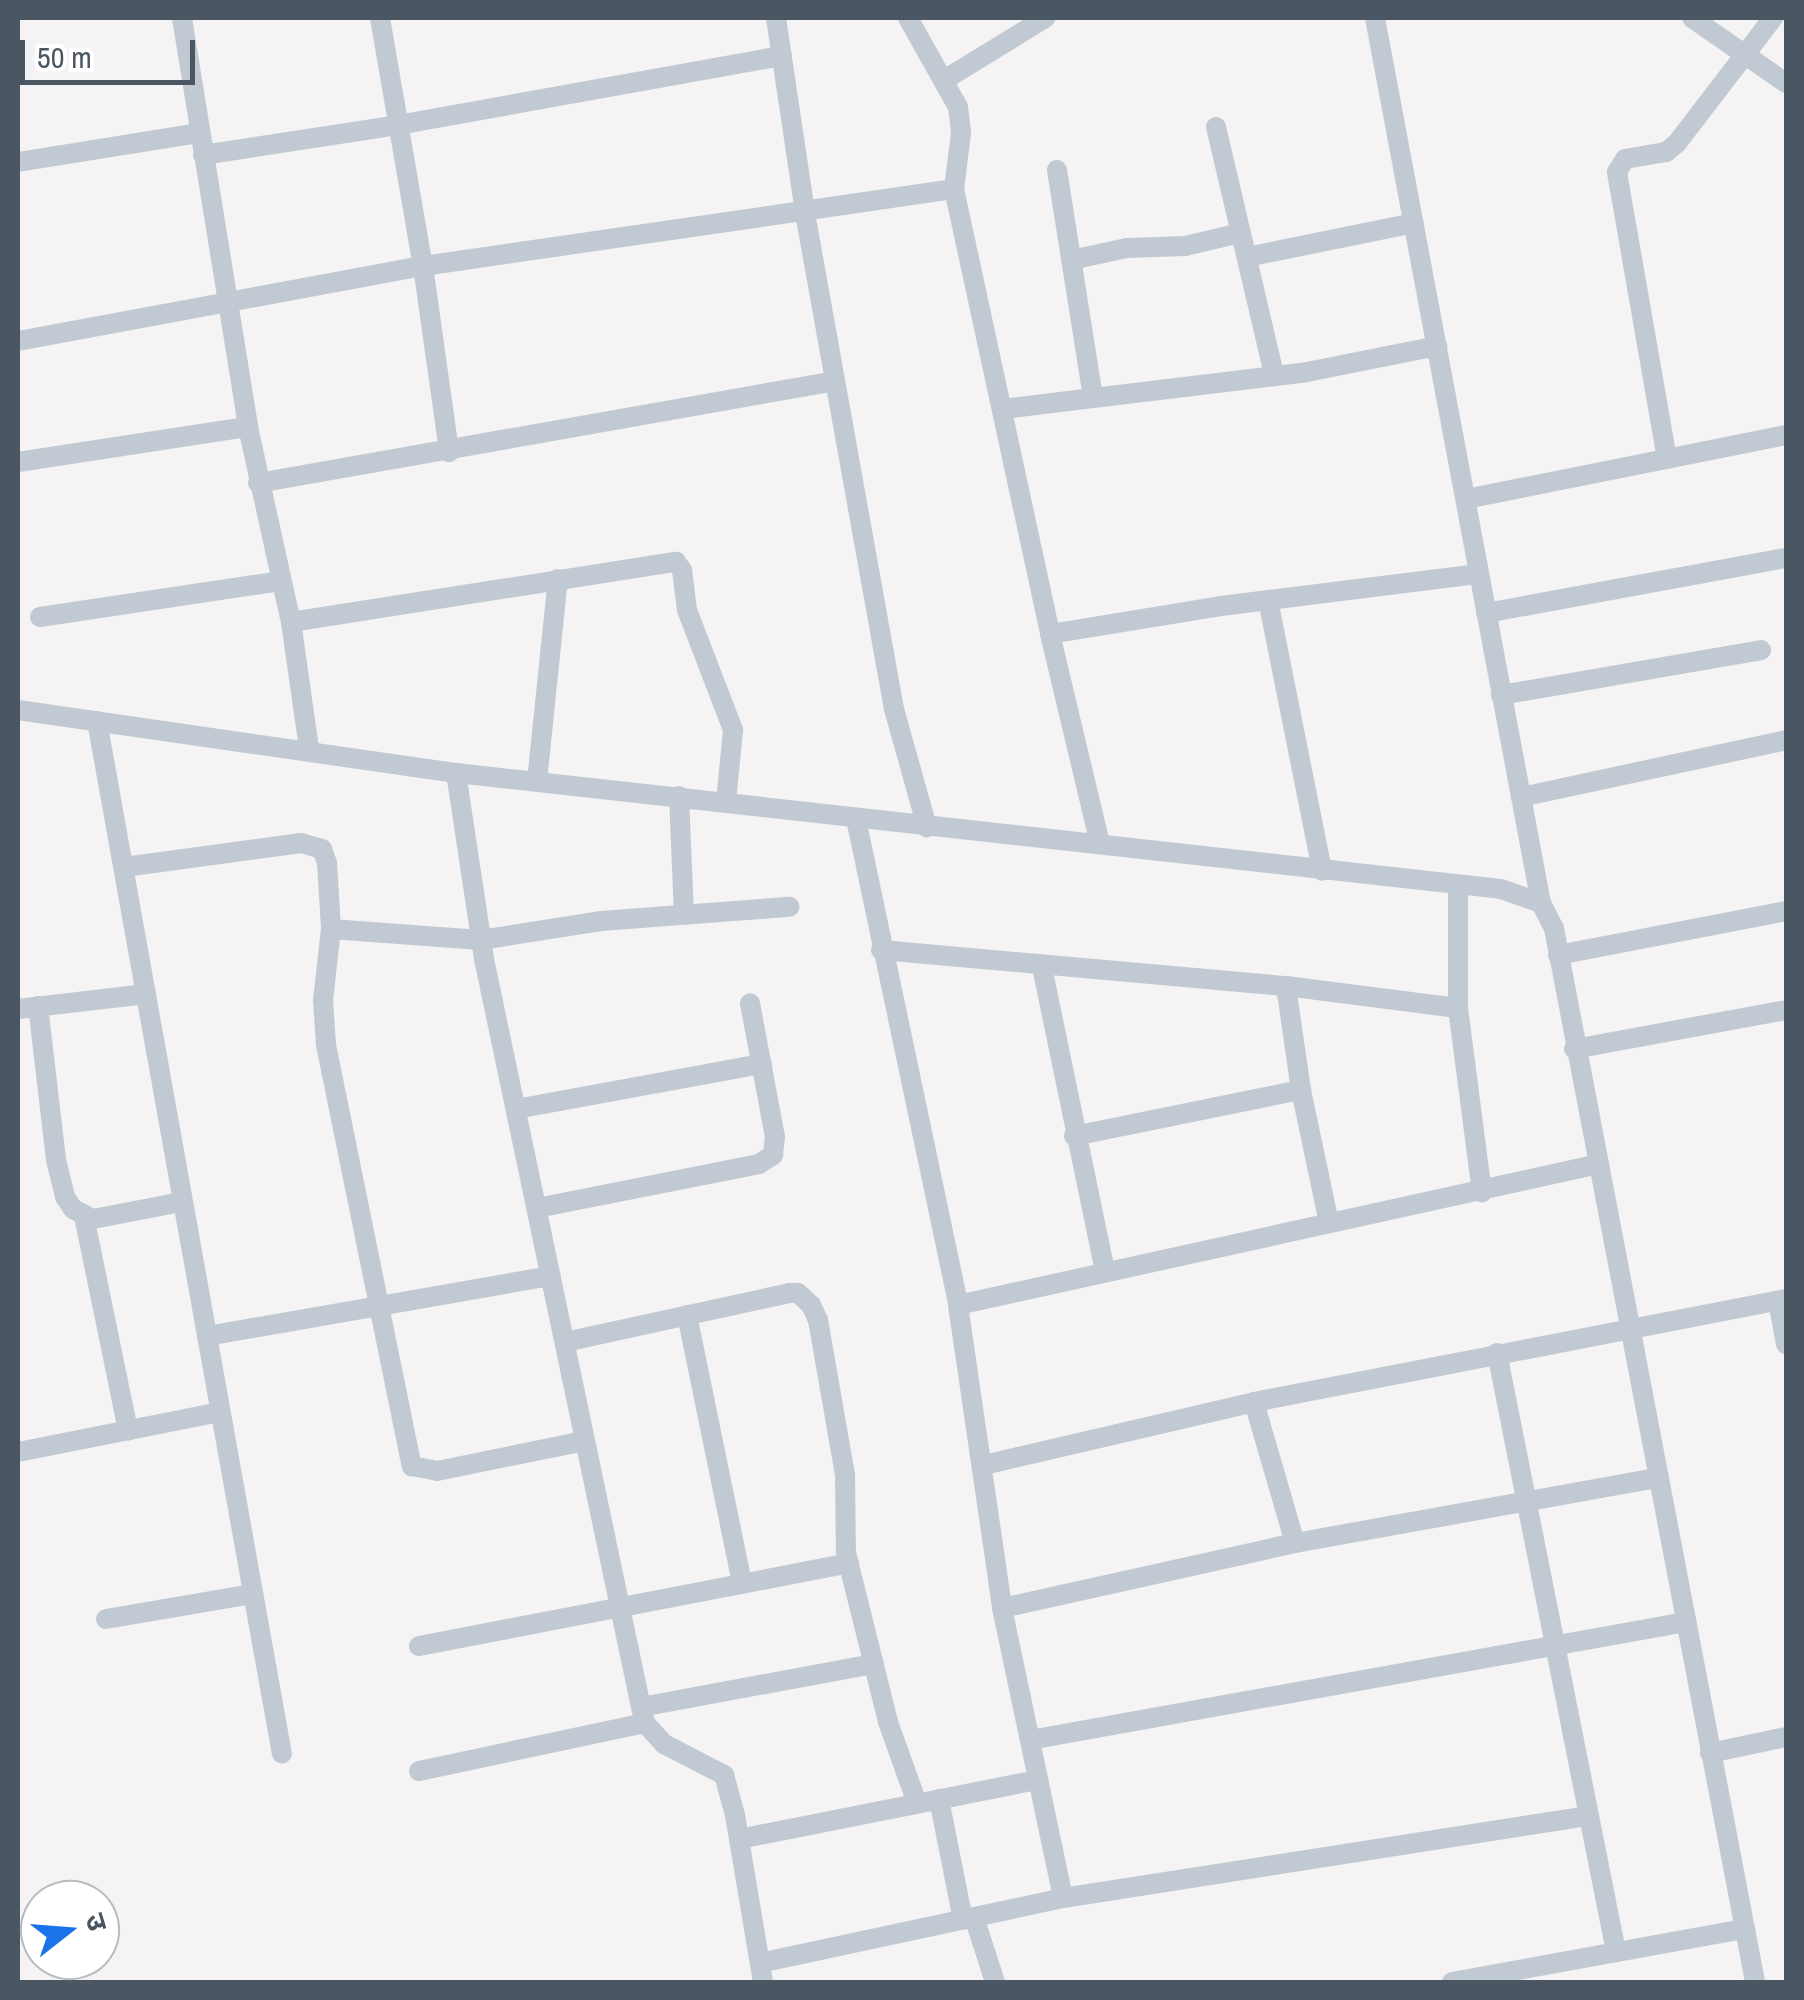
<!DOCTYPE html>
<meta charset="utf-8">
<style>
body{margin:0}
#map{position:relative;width:1804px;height:2000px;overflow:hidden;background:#f5f3f3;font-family:"Archivo Narrow","Noto Sans Devanagari",sans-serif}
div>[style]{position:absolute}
.minor>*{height:20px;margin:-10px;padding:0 10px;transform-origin:10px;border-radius:10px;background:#c1cad2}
span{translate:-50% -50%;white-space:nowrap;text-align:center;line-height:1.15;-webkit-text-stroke:10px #fff;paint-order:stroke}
.frame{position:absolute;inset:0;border:20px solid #4a5661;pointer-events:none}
.north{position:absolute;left:20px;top:1880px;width:100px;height:100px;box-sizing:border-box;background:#fff;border:2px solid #b7bbc0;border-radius:50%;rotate:73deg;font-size:28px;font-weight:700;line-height:40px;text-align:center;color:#4a5661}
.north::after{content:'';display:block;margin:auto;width:35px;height:45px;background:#1a73e8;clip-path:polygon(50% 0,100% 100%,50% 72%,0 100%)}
.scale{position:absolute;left:20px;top:40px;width:175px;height:45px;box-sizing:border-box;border:5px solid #4a5661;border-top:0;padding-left:12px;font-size:30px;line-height:35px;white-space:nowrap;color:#4a5661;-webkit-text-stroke:8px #fff;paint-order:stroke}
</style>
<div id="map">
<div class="minor">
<i style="left:182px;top:18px;width:414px;rotate:80.8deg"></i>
<i style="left:248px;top:427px;width:200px;rotate:77.6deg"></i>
<i style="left:291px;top:622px;width:128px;rotate:81.9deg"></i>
<i style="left:380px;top:18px;width:252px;rotate:80.2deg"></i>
<i style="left:423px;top:266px;width:188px;rotate:82deg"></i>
<i style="left:776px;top:18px;width:197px;rotate:81.5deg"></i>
<i style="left:805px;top:213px;width:504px;rotate:79.83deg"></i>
<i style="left:894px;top:709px;width:123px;rotate:74.4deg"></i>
<i style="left:908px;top:18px;width:102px;rotate:60.7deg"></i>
<i style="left:958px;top:107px;width:26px;rotate:83deg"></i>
<i style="left:961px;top:133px;width:56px;rotate:97.1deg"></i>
<i style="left:1375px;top:18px;width:900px;rotate:79.38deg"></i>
<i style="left:1692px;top:18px;width:114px;rotate:34.7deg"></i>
<i style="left:944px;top:80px;width:119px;rotate:-31.5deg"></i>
<i style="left:1216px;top:127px;width:255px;rotate:76.8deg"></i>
<i style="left:203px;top:155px;width:197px;rotate:-8.7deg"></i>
<i style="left:398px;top:125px;width:390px;rotate:-10.2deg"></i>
<i style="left:18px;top:162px;width:184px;rotate:-9.1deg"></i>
<i style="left:1057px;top:170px;width:230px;rotate:81deg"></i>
<i style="left:1247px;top:257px;width:170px;rotate:-11.5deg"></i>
<i style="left:1071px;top:260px;width:57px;rotate:-12.1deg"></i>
<i style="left:1127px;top:248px;width:58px;rotate:-2deg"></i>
<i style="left:1185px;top:246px;width:57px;rotate:-13.1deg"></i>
<i style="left:18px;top:341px;width:412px;rotate:-10.5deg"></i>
<i style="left:423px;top:266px;width:537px;rotate:-8.25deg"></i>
<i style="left:954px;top:189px;width:455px;rotate:77.8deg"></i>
<i style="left:1050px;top:634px;width:216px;rotate:76.6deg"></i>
<i style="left:1003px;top:409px;width:306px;rotate:-6.9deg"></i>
<i style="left:1307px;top:372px;width:133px;rotate:-11.3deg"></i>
<i style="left:1667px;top:459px;width:291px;rotate:-99.9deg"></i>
<i style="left:1617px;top:172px;width:15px;rotate:-58deg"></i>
<i style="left:1625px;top:159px;width:42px;rotate:-9.7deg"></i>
<i style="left:1666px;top:152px;width:14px;rotate:-39deg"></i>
<i style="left:1677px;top:143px;width:158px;rotate:-52.5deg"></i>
<i style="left:18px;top:462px;width:233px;rotate:-8.7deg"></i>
<i style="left:258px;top:483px;width:586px;rotate:-10.02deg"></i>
<i style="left:1466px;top:499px;width:326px;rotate:-11.3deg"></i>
<i style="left:1268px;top:600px;width:276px;rotate:78.7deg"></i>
<i style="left:1486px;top:613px;width:305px;rotate:-10.4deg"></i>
<i style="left:40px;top:617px;width:243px;rotate:-8.5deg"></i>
<i style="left:291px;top:622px;width:390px;rotate:-8.9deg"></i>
<i style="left:676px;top:562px;width:10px;rotate:53deg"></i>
<i style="left:682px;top:570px;width:40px;rotate:82.9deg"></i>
<i style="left:687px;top:610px;width:129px;rotate:69deg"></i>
<i style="left:733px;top:730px;width:71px;rotate:95.6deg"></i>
<i style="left:1050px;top:634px;width:173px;rotate:-9.3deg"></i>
<i style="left:1221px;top:606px;width:260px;rotate:-7.1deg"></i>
<i style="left:1501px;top:695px;width:264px;rotate:-9.8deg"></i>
<i style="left:18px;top:710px;width:443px;rotate:8.2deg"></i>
<i style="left:456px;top:773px;width:1051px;rotate:6.33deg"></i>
<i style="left:1501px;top:889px;width:42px;rotate:19.3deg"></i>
<i style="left:1541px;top:903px;width:28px;rotate:63deg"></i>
<i style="left:1554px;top:928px;width:1073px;rotate:79.2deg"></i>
<i style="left:97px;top:721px;width:1049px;rotate:79.85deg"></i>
<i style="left:456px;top:773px;width:188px;rotate:81.4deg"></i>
<i style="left:484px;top:959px;width:764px;rotate:78.15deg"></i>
<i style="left:641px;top:1707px;width:16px;rotate:76deg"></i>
<i style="left:645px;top:1723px;width:28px;rotate:48deg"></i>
<i style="left:664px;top:1744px;width:68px;rotate:27.3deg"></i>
<i style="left:724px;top:1775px;width:41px;rotate:74.6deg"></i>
<i style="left:735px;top:1815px;width:169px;rotate:80.5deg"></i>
<i style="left:537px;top:781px;width:203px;rotate:-84.1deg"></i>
<i style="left:679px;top:796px;width:119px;rotate:87.6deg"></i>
<i style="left:1521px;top:797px;width:271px;rotate:-12.1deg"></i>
<i style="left:856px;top:819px;width:497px;rotate:78.1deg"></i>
<i style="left:958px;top:1305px;width:306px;rotate:81.7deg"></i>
<i style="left:1002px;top:1608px;width:296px;rotate:78.1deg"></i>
<i style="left:124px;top:867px;width:179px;rotate:-7.7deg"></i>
<i style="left:301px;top:843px;width:22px;rotate:16deg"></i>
<i style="left:322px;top:849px;width:15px;rotate:70deg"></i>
<i style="left:327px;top:863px;width:66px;rotate:86.5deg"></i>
<i style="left:331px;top:929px;width:71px;rotate:96.4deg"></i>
<i style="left:323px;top:1000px;width:45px;rotate:86.2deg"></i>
<i style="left:326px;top:1045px;width:430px;rotate:78.5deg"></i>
<i style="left:412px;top:1466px;width:25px;rotate:11deg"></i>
<i style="left:437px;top:1471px;width:150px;rotate:-11.5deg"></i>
<i style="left:1458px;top:887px;width:121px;rotate:90deg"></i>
<i style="left:1458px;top:1008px;width:186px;rotate:82.6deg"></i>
<i style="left:331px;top:929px;width:150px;rotate:4.2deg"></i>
<i style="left:481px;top:940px;width:121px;rotate:-9deg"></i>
<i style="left:601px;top:921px;width:189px;rotate:-4.3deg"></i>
<i style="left:881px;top:950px;width:407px;rotate:5.1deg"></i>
<i style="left:1286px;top:986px;width:173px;rotate:7.3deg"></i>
<i style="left:1558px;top:955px;width:232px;rotate:-10.9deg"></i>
<i style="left:1042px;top:967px;width:309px;rotate:78.3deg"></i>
<i style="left:1286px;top:986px;width:105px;rotate:81.8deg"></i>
<i style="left:1301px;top:1090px;width:136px;rotate:78.1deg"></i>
<i style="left:38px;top:1006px;width:155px;rotate:83.3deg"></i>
<i style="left:56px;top:1160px;width:38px;rotate:76deg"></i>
<i style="left:65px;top:1197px;width:14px;rotate:56deg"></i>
<i style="left:73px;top:1209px;width:22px;rotate:27deg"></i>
<i style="left:93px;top:1219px;width:90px;rotate:-10.9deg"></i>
<i style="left:18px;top:1009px;width:129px;rotate:-6.7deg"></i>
<i style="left:1574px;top:1049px;width:216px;rotate:-10.4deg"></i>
<i style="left:516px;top:1109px;width:250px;rotate:-10.4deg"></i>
<i style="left:1074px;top:1136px;width:232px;rotate:-11.5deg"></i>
<i style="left:537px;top:1208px;width:226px;rotate:-11.2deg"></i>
<i style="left:759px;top:1164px;width:17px;rotate:-33deg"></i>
<i style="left:773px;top:1155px;width:18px;rotate:-84deg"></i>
<i style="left:775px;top:1137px;width:136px;rotate:-100.6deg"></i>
<i style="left:84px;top:1216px;width:219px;rotate:78.4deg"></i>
<i style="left:1778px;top:1301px;width:44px;rotate:79.5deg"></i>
<i style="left:958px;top:1305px;width:656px;rotate:-12.41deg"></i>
<i style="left:687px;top:1315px;width:274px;rotate:78.4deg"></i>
<i style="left:207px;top:1336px;width:349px;rotate:-9.9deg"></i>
<i style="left:565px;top:1342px;width:229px;rotate:-12.3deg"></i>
<i style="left:789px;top:1293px;width:9px"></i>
<i style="left:798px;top:1293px;width:18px;rotate:43deg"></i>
<i style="left:811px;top:1305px;width:17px;rotate:65deg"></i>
<i style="left:818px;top:1320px;width:157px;rotate:80.1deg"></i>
<i style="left:845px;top:1475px;width:78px;rotate:89.3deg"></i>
<i style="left:846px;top:1553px;width:174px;rotate:76deg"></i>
<i style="left:888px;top:1722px;width:86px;rotate:70.3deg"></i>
<i style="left:1497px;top:1353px;width:611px;rotate:78.76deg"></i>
<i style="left:1254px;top:1402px;width:147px;rotate:73.8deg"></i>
<i style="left:18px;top:1452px;width:206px;rotate:-11.2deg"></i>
<i style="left:984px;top:1465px;width:277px;rotate:-13.1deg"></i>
<i style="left:1254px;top:1402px;width:542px;rotate:-10.96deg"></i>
<i style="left:1002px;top:1608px;width:300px;rotate:-12.5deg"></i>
<i style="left:1295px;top:1543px;width:368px;rotate:-10.2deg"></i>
<i style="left:106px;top:1619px;width:149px;rotate:-9.7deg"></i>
<i style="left:419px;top:1646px;width:438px;rotate:-10.9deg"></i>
<i style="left:641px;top:1707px;width:237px;rotate:-10.5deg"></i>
<i style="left:1030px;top:1740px;width:667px;rotate:-10.2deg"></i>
<i style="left:1710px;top:1753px;width:78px;rotate:-11.9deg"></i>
<i style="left:419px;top:1771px;width:231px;rotate:-12deg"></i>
<i style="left:939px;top:1799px;width:123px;rotate:78.8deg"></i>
<i style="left:739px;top:1839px;width:305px;rotate:-11.2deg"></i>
<i style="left:974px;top:1917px;width:68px;rotate:72.1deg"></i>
<i style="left:760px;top:1963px;width:310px;rotate:-12.1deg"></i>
<i style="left:1063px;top:1898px;width:531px;rotate:-8.88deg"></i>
<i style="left:1452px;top:1982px;width:298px;rotate:-10.3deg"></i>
</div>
<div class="frame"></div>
<div class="north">उ</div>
<div class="scale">50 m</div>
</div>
